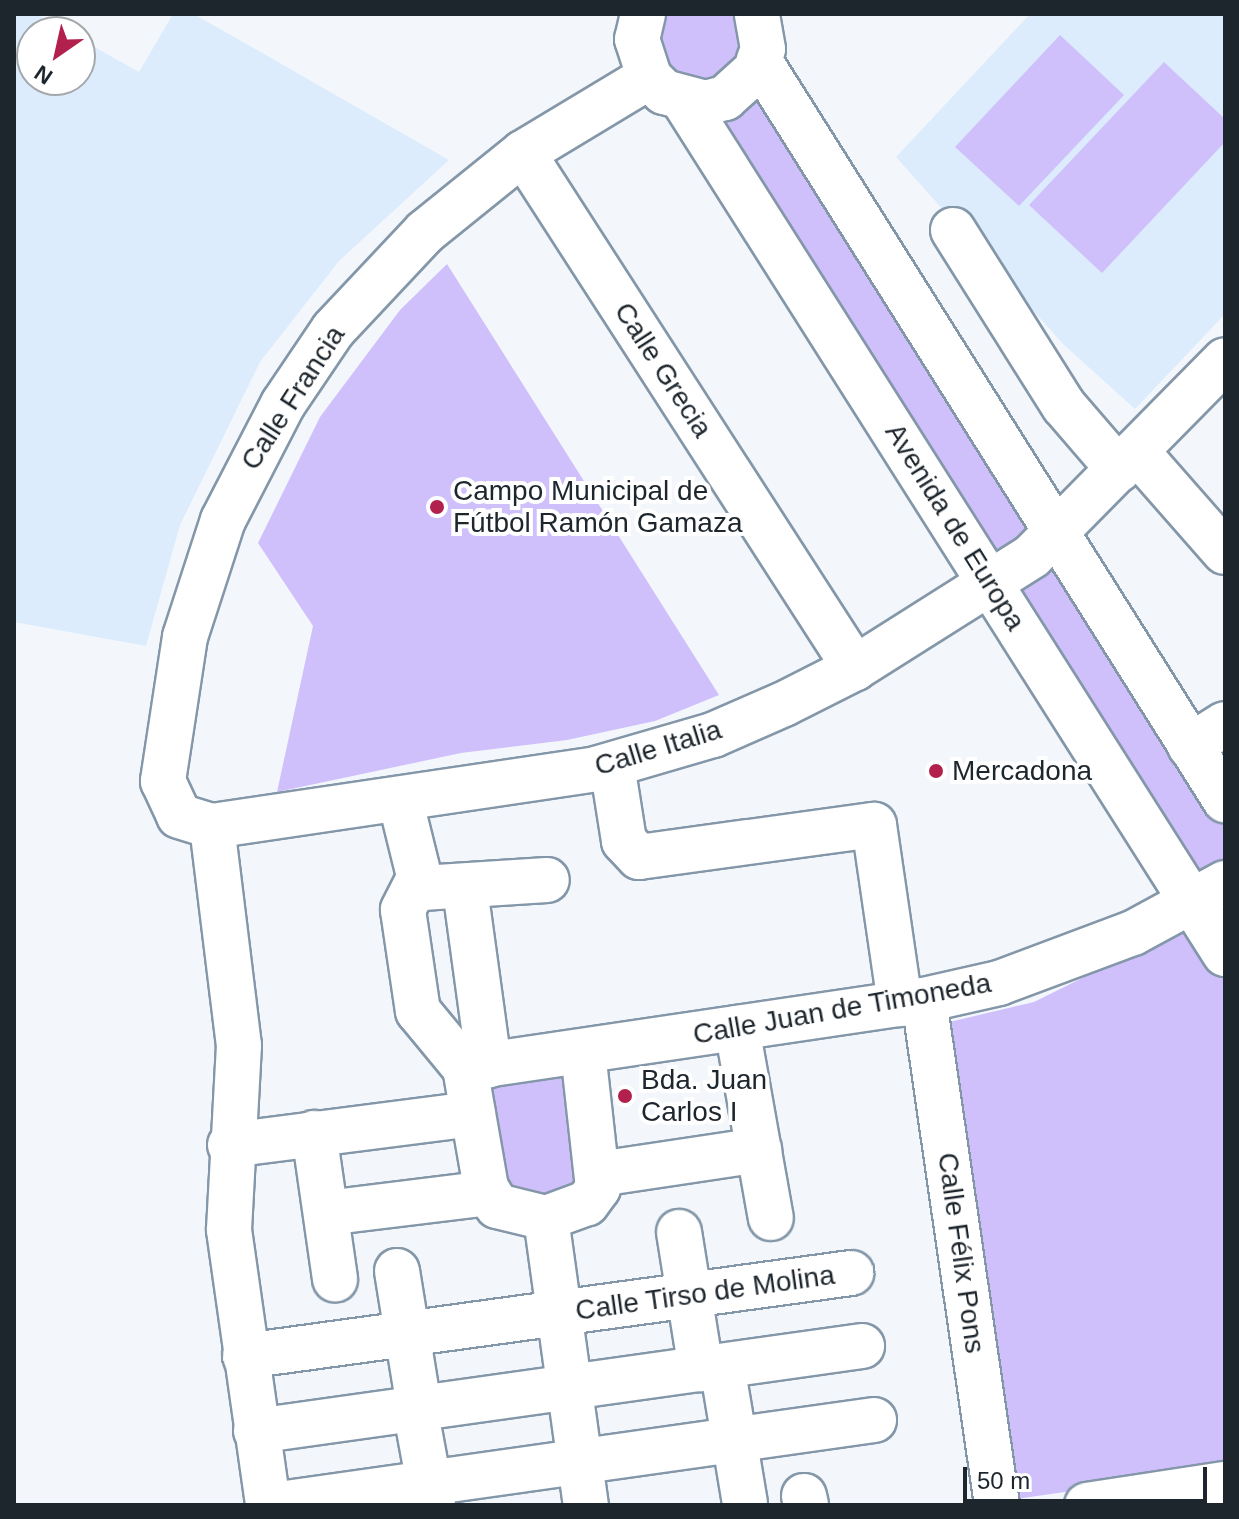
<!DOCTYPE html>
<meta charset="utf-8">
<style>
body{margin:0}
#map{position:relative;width:1239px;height:1519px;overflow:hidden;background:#f3f7fb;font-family:Helvetica,sans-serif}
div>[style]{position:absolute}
.built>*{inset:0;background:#dcecfc}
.green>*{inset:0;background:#cfc0fb}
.roads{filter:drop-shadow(2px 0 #8497a9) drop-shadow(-2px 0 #8497a9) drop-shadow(0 2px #8497a9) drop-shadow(0 -2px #8497a9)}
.minor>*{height:44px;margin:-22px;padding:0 22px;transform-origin:22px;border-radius:22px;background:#fff}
.dots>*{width:22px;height:22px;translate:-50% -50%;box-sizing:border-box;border:4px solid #fff;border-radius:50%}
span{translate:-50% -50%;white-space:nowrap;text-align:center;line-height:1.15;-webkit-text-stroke:8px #fff;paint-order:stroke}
.street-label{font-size:28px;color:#1e262d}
.poi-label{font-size:28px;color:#1e262d}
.left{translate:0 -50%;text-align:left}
.frame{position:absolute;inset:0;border:16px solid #1e262d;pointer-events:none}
.north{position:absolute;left:16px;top:16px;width:80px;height:80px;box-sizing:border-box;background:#fff;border:2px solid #a5a8ab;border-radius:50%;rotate:214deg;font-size:22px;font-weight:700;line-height:32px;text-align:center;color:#1e262d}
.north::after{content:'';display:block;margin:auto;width:28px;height:36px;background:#b2214d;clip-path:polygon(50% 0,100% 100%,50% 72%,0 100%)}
.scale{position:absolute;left:963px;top:1467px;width:244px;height:36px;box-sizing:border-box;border:4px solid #1e262d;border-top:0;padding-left:10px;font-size:24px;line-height:28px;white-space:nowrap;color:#1e262d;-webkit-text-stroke:6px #fff;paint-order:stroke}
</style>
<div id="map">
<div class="built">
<i style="clip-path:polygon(14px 14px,36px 14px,68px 32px,32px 32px,32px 80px,80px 80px,80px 39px,139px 72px,173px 14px,194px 14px,449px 160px,339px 261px,260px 362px,180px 525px,146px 646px,14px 622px)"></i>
<i style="clip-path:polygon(1030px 14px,1225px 14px,1225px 314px,1135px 409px,1063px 344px,896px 157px)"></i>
</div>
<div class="green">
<i style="clip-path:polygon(662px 14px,735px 14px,744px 50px,728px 76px,698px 86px,660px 64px)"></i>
<i style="clip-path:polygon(1060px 35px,1124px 95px,1019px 206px,955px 147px)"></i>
<i style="clip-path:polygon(1164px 62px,1225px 119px,1225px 142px,1102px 273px,1029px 205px)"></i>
<i style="clip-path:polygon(762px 88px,1039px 530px,992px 567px,709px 122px)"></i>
<i style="clip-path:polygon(447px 264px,719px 695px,655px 721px,567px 740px,461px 753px,277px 792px,313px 626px,258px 543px,320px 417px,400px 310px)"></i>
<i style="clip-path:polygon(1056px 553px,1225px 818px,1225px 866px,1194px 885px,1007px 592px)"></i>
<i style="clip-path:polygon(1191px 924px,1225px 979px,1225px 1469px,1016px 1499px,945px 1023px,1034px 1002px)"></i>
<i style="clip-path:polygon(572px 1065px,589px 1191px,498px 1203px,482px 1077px)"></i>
</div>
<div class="roads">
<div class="minor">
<i style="left:643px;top:14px;width:26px;rotate:103deg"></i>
<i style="left:637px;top:39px;width:40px;rotate:72deg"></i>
<i style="left:649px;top:77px;width:21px;rotate:45deg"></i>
<i style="left:664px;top:92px;width:42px;rotate:15deg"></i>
<i style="left:705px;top:103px;width:21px;rotate:-14deg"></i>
<i style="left:725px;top:98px;width:42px;rotate:-42.1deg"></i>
<i style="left:756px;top:70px;width:22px;rotate:-72deg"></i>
<i style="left:763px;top:49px;width:36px;rotate:-100deg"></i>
<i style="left:759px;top:60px;width:875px;rotate:57.8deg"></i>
<i style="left:649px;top:77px;width:147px;rotate:148.9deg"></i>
<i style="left:523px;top:153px;width:126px;rotate:141.1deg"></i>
<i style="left:425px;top:232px;width:134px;rotate:133.2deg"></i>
<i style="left:333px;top:330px;width:89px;rotate:124deg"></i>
<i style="left:283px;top:404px;width:131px;rotate:117.3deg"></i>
<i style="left:223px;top:520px;width:123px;rotate:108deg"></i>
<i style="left:185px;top:637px;width:146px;rotate:98.7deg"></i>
<i style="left:163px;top:781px;width:38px;rotate:65deg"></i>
<i style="left:179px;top:816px;width:34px;rotate:17deg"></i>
<i style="left:212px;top:826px;width:388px;rotate:-8.4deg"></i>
<i style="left:596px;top:769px;width:122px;rotate:-16.2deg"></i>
<i style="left:713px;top:735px;width:77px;rotate:-23.6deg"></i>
<i style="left:784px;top:704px;width:80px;rotate:-26.9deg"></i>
<i style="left:855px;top:668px;width:209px;rotate:-32.3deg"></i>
<i style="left:1032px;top:556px;width:275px;rotate:-45.4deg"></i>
<i style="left:684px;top:101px;width:1010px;rotate:57.62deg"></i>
<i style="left:523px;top:153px;width:613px;rotate:57.19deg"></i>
<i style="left:953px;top:230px;width:208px;rotate:57.8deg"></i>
<i style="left:1064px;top:406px;width:84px;rotate:49.3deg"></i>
<i style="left:1137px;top:452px;width:133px;rotate:48.7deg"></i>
<i style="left:1190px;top:746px;width:41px;rotate:-32.2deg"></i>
<i style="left:612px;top:765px;width:77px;rotate:81deg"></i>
<i style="left:624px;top:841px;width:22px;rotate:47deg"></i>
<i style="left:639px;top:857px;width:237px;rotate:-7.8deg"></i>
<i style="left:874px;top:825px;width:181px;rotate:81.7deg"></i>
<i style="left:400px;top:799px;width:92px;rotate:76.1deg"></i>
<i style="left:422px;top:888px;width:125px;rotate:-3.7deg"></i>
<i style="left:212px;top:826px;width:221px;rotate:83deg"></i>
<i style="left:239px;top:1045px;width:185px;rotate:93.1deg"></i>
<i style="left:229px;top:1230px;width:278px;rotate:81.9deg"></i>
<i style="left:416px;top:884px;width:29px;rotate:117deg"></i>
<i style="left:403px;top:910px;width:102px;rotate:81.6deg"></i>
<i style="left:418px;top:1011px;width:74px;rotate:50.5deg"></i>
<i style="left:465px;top:889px;width:178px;rotate:82.2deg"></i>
<i style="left:924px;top:1000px;width:510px;rotate:81.77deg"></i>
<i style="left:737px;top:1028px;width:193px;rotate:79.9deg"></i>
<i style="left:583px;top:1052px;width:137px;rotate:83.7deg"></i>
<i style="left:598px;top:1188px;width:19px;rotate:126deg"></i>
<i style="left:587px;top:1203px;width:44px;rotate:159.9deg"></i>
<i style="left:546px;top:1218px;width:50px;rotate:-166.2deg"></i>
<i style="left:497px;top:1206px;width:21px;rotate:-121deg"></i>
<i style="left:486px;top:1188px;width:122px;rotate:-99.9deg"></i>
<i style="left:465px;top:1068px;width:464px;rotate:-8.4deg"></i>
<i style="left:924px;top:1000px;width:77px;rotate:-12.8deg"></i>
<i style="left:999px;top:983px;width:143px;rotate:-20.5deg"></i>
<i style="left:1133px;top:933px;width:105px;rotate:-28.5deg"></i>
<i style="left:314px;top:1133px;width:148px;rotate:81.8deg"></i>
<i style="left:230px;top:1145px;width:245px;rotate:-7.3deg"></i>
<i style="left:599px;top:1174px;width:162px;rotate:-8.5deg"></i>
<i style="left:326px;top:1213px;width:163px;rotate:-7deg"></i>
<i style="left:546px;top:1218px;width:290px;rotate:82.1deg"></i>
<i style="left:679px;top:1232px;width:139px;rotate:80.9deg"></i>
<i style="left:397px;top:1271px;width:138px;rotate:80.8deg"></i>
<i style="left:245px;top:1356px;width:612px;rotate:-7.8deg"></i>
<i style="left:722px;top:1366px;width:139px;rotate:80.5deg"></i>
<i style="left:415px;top:1408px;width:99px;rotate:79.5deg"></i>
<i style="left:256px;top:1431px;width:612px;rotate:-7.98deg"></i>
<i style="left:804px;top:1496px;width:9px;rotate:77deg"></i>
<i style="left:272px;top:1505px;width:608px;rotate:-8.04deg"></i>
<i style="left:1087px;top:1505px;width:140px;rotate:-8.7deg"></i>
</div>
</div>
<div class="dots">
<i style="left:437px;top:507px;background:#b2214d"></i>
<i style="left:936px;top:771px;background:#b2214d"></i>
<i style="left:625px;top:1096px;background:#b2214d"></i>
</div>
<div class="street-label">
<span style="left:663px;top:370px;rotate:57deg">Calle Grecia</span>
<span style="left:293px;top:398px;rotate:-57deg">Calle Francia</span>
<span style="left:955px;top:527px;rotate:58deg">Avenida de Europa</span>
<span style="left:658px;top:748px;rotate:-17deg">Calle Italia</span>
<span style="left:842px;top:1009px;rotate:-10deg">Calle Juan de Timoneda</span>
<span style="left:961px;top:1253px;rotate:82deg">Calle Félix Pons</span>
<span style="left:705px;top:1293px;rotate:-8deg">Calle Tirso de Molina</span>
</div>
<div class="poi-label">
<span class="left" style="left:453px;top:507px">Campo Municipal de<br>Fútbol Ramón Gamaza</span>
<span class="left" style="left:952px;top:771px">Mercadona</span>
<span class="left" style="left:641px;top:1096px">Bda. Juan<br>Carlos I</span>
</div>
<div class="frame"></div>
<div class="north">N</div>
<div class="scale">50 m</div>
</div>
